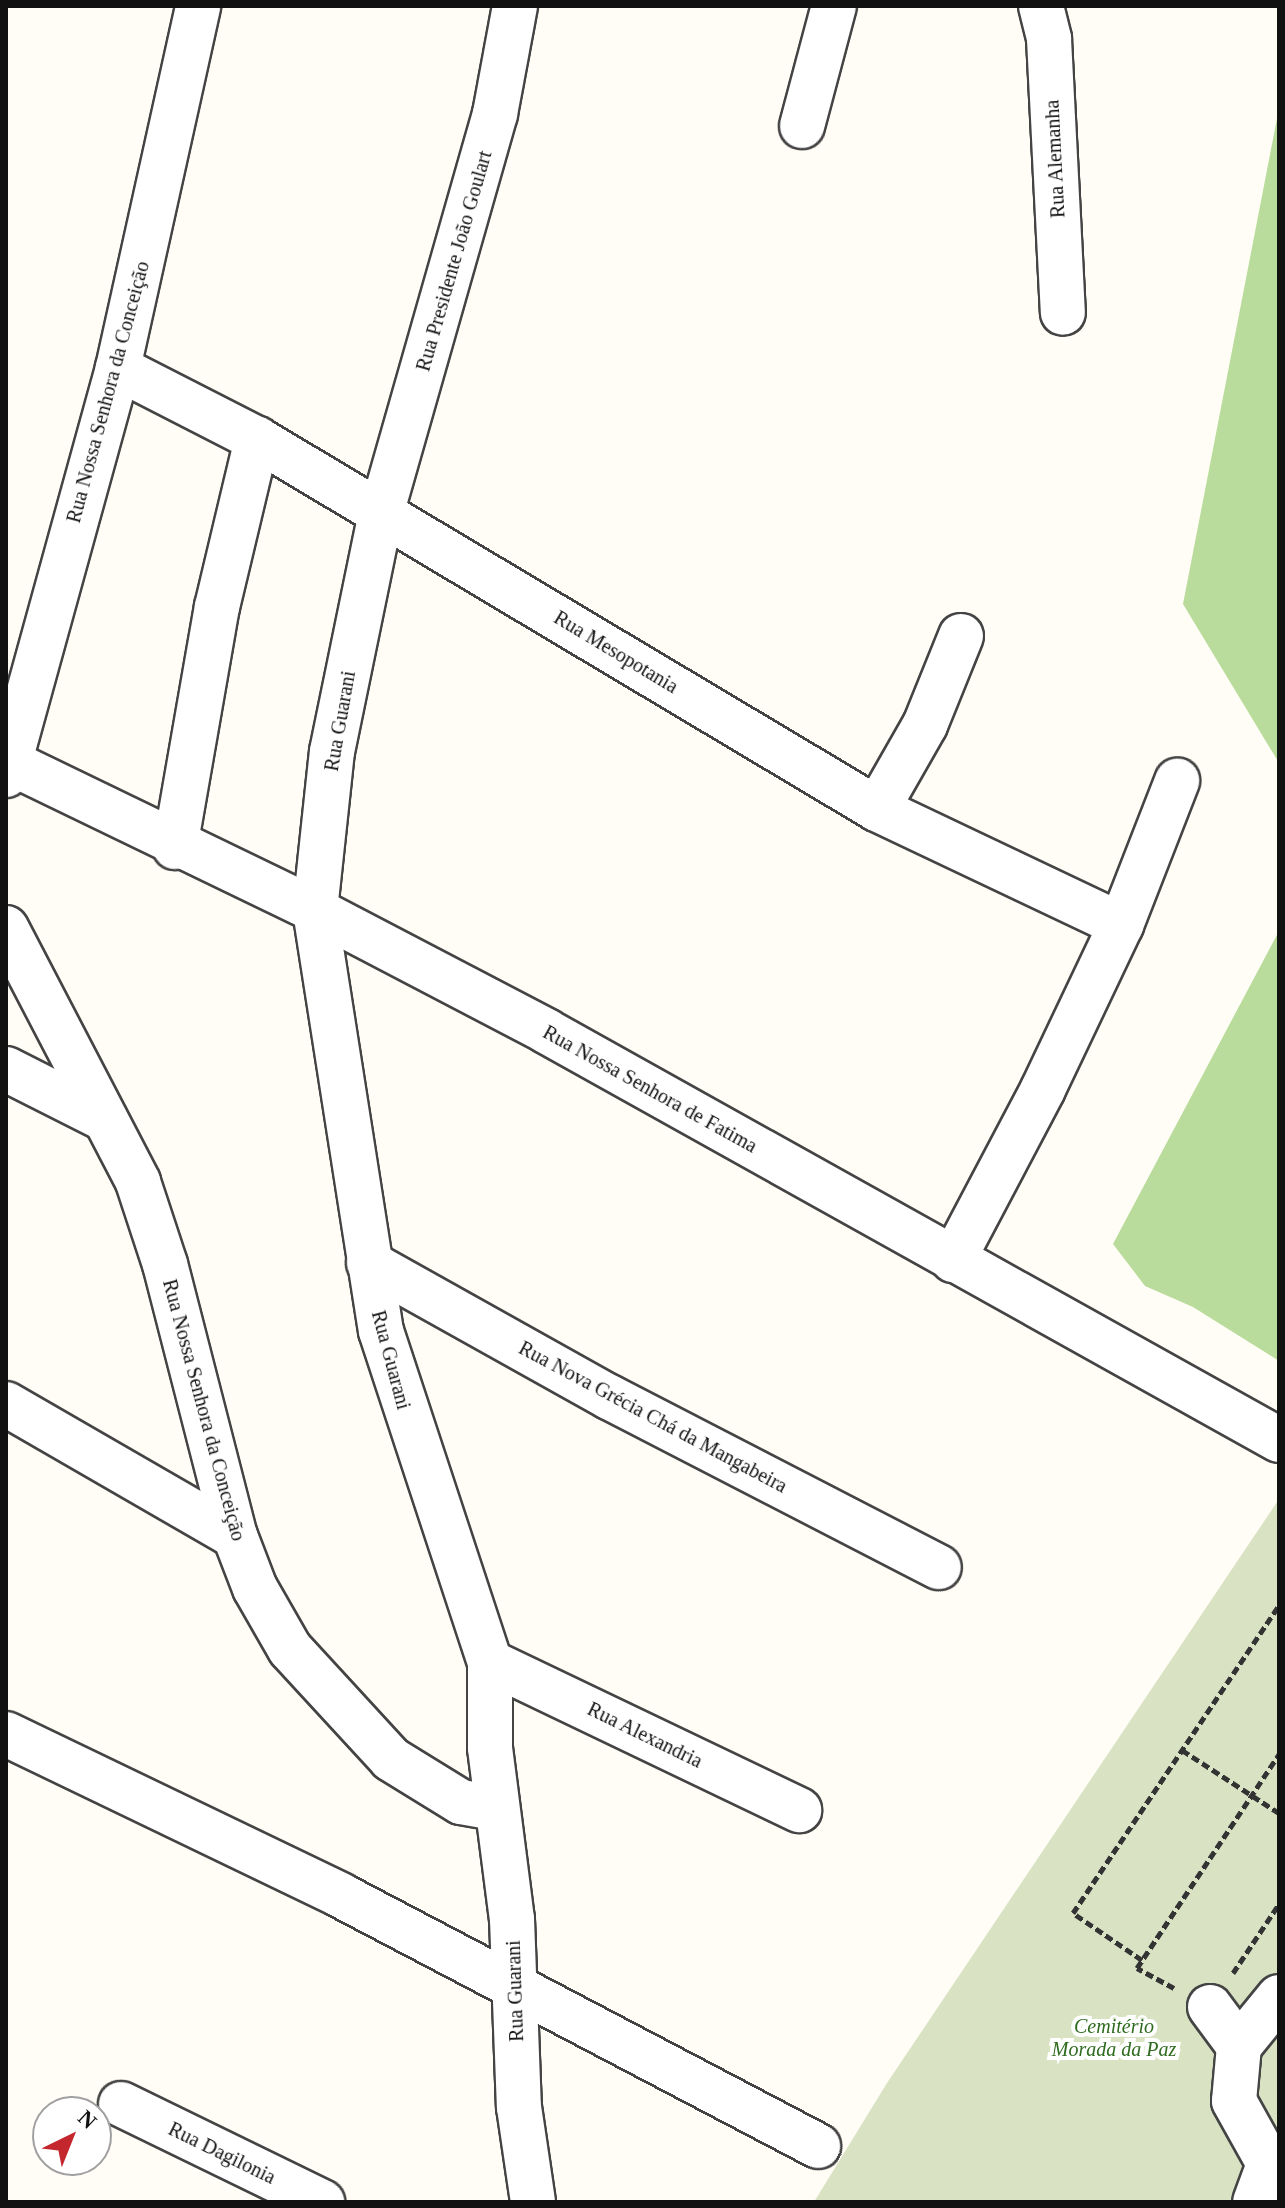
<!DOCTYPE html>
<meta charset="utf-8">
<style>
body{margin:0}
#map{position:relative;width:1285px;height:2208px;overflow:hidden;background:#fffdf5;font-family:"Times New Roman",serif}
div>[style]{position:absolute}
.forest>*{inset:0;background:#b9dc9c}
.cemetery>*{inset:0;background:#d9e3c4}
.path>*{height:5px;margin-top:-2.5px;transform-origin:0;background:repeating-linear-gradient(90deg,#333 0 8px,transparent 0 12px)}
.roads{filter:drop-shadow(2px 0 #444) drop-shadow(-2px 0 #444) drop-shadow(0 2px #444) drop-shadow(0 -2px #444)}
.minor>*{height:44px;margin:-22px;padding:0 22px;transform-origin:22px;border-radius:22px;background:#fff}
span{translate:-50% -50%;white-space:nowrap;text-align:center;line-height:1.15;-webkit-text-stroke:8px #fff;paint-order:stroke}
.street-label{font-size:20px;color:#111}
.park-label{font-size:20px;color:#2f6b1f;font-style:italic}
.frame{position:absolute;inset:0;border:8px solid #111;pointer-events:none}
.north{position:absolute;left:32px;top:2096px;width:80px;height:80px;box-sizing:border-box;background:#fff;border:2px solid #a0a0a0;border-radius:50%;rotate:43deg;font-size:22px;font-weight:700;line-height:32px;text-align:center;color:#111}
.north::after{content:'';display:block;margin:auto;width:28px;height:36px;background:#c4262e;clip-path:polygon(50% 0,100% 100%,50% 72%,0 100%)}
</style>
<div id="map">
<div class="forest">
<i style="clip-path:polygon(1279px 108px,1279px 763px,1183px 604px)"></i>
<i style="clip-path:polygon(1279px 931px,1279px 1361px,1193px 1307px,1145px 1286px,1113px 1244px)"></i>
</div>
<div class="cemetery">
<i style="clip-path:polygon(1279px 1499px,1279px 2202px,814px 2202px,887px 2083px)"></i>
</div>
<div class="path">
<i style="left:1182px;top:1750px;width:116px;rotate:33deg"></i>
<i style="left:1142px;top:1960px;width:83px;rotate:-145.7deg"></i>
<i style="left:1073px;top:1913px;width:371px;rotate:-56.2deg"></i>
<i style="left:1233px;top:1973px;width:83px;rotate:-56.3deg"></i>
<i style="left:1174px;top:1988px;width:42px;rotate:-151.6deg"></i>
<i style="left:1137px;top:1968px;width:257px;rotate:-56.4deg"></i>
</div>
<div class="roads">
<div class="minor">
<i style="left:515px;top:6px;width:110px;rotate:100.5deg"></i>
<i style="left:495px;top:114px;width:415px;rotate:105.9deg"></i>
<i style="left:381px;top:513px;width:243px;rotate:101.6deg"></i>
<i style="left:332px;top:751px;width:160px;rotate:96.1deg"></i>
<i style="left:315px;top:910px;width:426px;rotate:81.1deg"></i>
<i style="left:381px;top:1331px;width:348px;rotate:71.8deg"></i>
<i style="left:490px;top:1662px;width:86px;rotate:90deg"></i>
<i style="left:490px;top:1748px;width:172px;rotate:82.7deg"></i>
<i style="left:512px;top:1919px;width:188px;rotate:87.9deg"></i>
<i style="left:519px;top:2107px;width:96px;rotate:81.6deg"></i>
<i style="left:1041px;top:6px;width:34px;rotate:76deg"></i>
<i style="left:1049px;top:39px;width:274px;rotate:87.1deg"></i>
<i style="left:802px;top:126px;width:124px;rotate:-75.1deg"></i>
<i style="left:118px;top:368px;width:156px;rotate:27.1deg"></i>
<i style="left:257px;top:439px;width:722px;rotate:30.83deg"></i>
<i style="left:877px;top:809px;width:270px;rotate:25.4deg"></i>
<i style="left:9px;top:762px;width:340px;rotate:25.8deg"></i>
<i style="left:315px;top:910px;width:261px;rotate:27.6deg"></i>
<i style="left:546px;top:1031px;width:839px;rotate:29.16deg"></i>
<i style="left:6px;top:775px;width:422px;rotate:-74.6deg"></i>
<i style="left:118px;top:368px;width:371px;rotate:-77.5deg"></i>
<i style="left:877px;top:809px;width:97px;rotate:-60.3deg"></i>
<i style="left:925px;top:725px;width:96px;rotate:-68deg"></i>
<i style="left:175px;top:847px;width:244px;rotate:-80.1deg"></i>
<i style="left:217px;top:607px;width:173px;rotate:-76.6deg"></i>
<i style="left:6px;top:928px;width:286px;rotate:62.5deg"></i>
<i style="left:138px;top:1182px;width:86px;rotate:71.8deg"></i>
<i style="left:165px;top:1264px;width:281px;rotate:75.6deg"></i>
<i style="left:235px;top:1536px;width:56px;rotate:69deg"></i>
<i style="left:255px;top:1588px;width:70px;rotate:60.2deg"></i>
<i style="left:290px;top:1649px;width:149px;rotate:47.4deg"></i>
<i style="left:391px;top:1759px;width:82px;rotate:31.6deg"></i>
<i style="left:461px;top:1802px;width:36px;rotate:10deg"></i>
<i style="left:6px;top:1069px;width:111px;rotate:26.8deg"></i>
<i style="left:953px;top:1260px;width:193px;rotate:-62.2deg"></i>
<i style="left:1043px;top:1089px;width:182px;rotate:-64.6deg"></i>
<i style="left:1121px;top:925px;width:155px;rotate:-68.7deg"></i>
<i style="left:369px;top:1263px;width:275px;rotate:29.2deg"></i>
<i style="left:609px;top:1397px;width:371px;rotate:27.3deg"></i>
<i style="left:6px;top:1404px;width:264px;rotate:30deg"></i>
<i style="left:490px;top:1662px;width:343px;rotate:25.6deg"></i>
<i style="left:6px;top:1734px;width:371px;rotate:25.7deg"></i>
<i style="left:340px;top:1895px;width:540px;rotate:27.7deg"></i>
<i style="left:1210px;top:2007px;width:49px;rotate:53.4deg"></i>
<i style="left:1239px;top:2046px;width:55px;rotate:95.2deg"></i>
<i style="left:1234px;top:2101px;width:72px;rotate:60.9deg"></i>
<i style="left:1269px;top:2164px;width:40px;rotate:110.2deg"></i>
<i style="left:1239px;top:2046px;width:63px;rotate:-50.8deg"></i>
<i style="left:121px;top:2104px;width:224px;rotate:26deg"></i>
</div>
</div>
<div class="street-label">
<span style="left:1055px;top:159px;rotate:-93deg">Rua Alemanha</span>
<span style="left:454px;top:261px;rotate:-74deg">Rua Presidente João Goulart</span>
<span style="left:108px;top:392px;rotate:-75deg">Rua Nossa Senhora da Conceição</span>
<span style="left:616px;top:652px;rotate:31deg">Rua Mesopotania</span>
<span style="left:340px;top:721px;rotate:-80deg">Rua Guarani</span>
<span style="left:650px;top:1089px;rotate:29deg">Rua Nossa Senhora de Fatima</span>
<span style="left:391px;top:1360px;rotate:75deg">Rua Guarani</span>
<span style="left:204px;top:1410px;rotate:75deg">Rua Nossa Senhora da Conceição</span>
<span style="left:653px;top:1417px;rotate:28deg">Rua Nova Grécia Chá da Mangabeira</span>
<span style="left:645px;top:1735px;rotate:26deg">Rua Alexandria</span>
<span style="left:515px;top:1991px;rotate:-92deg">Rua Guarani</span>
<span style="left:222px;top:2153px;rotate:26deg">Rua Dagilonia</span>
</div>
<div class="park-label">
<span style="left:1114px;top:2038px">Cemitério<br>Morada da Paz</span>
</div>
<div class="frame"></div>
<div class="north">N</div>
</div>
